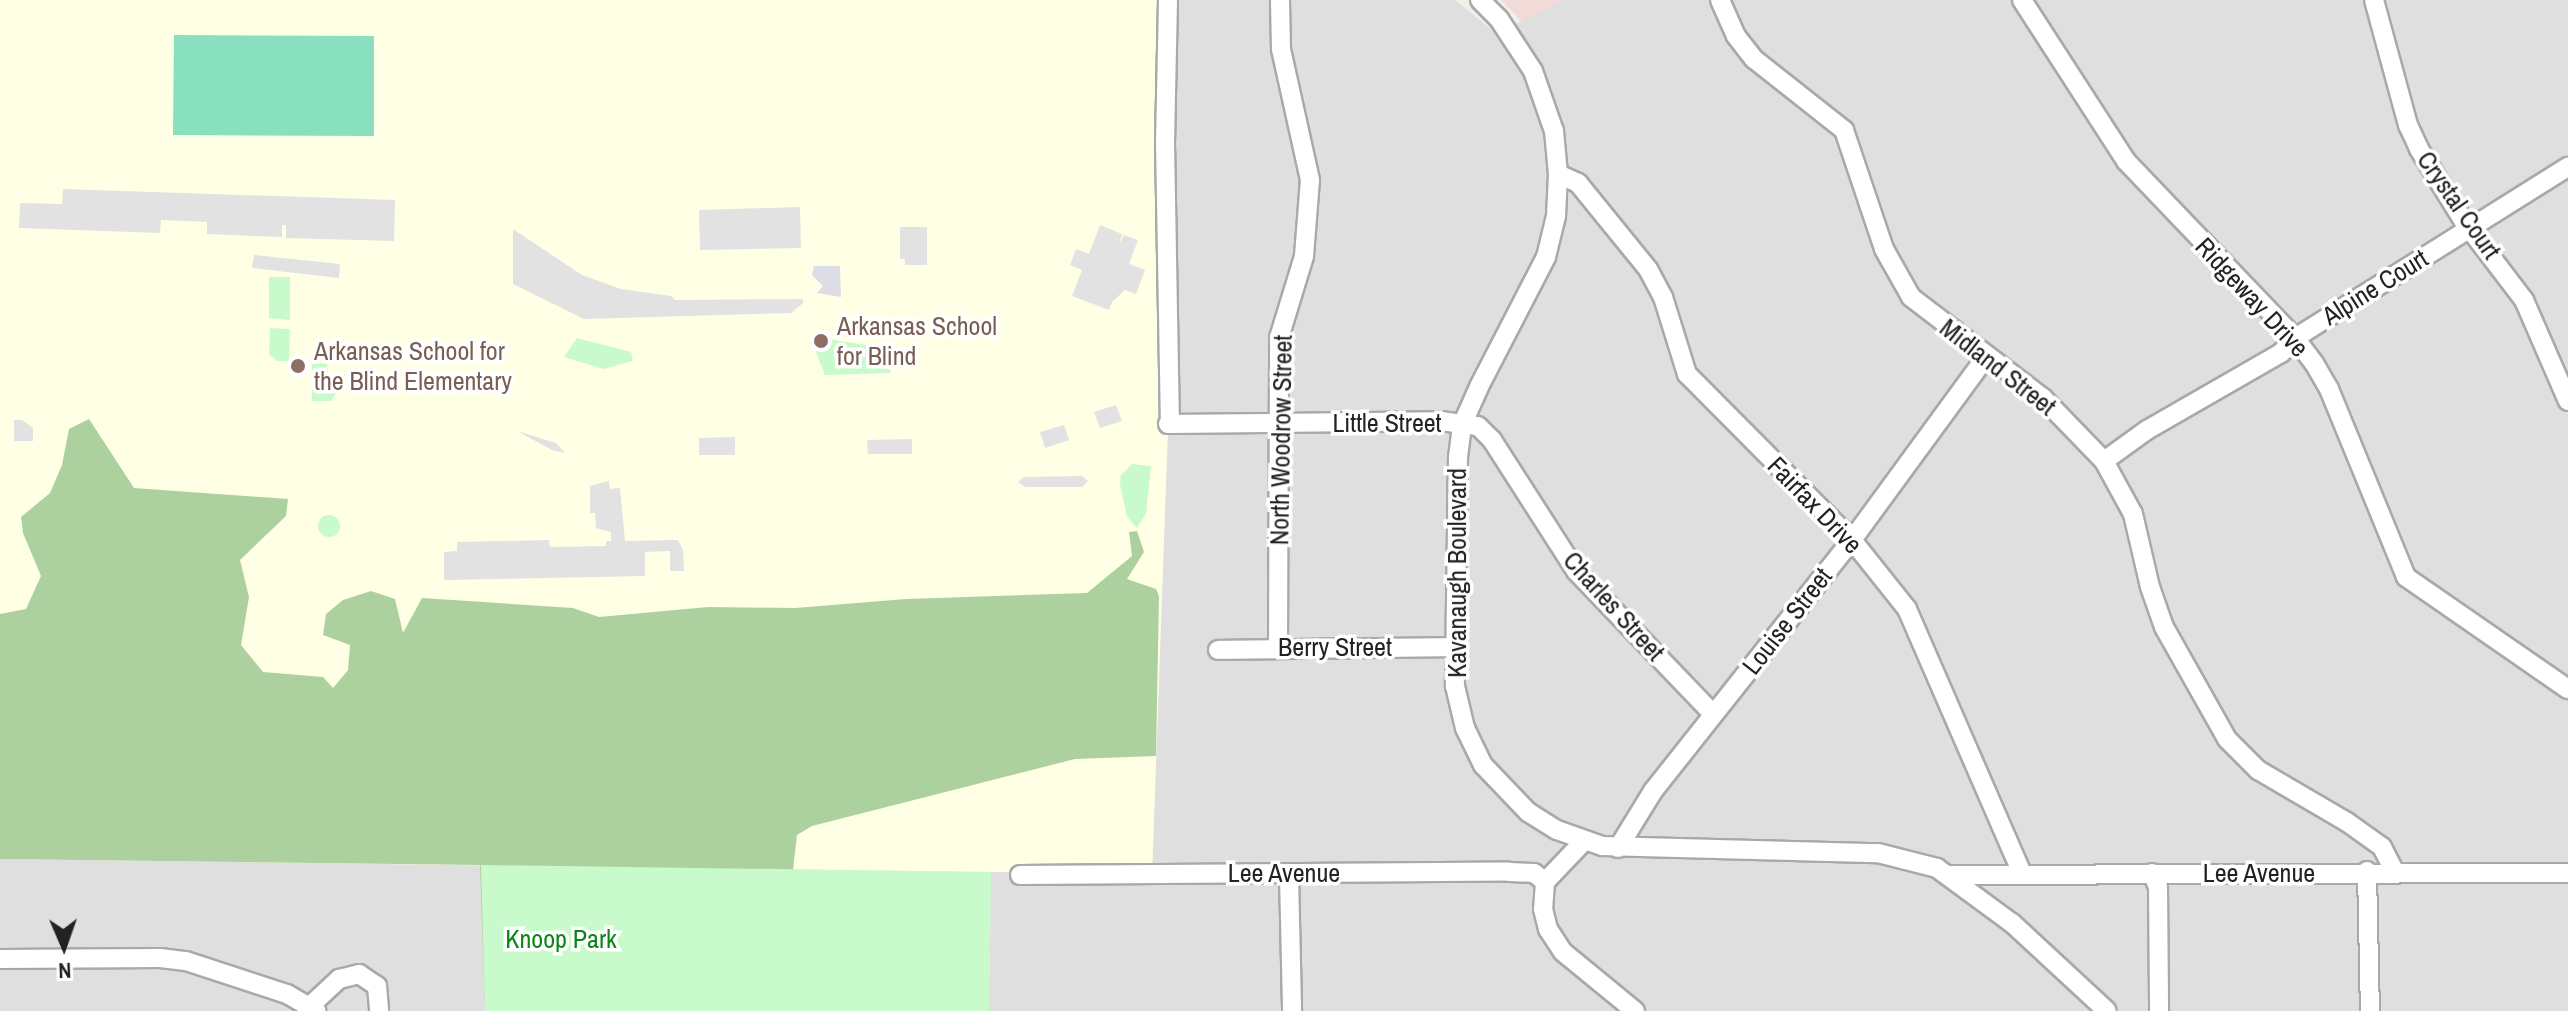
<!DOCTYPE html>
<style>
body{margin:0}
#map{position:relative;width:2568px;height:1011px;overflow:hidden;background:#f2efe9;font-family:"Archivo Narrow",sans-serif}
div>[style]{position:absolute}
.residential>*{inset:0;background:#e0dfdf}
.commercial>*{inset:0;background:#f2dad9}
.education>*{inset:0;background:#ffffe5}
.forest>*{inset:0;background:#add19e}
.park>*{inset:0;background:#c8facc}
.round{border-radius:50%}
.pitch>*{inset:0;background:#88e0be}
.parking>*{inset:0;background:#e2e2e2}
.plaza>*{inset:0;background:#dddde8}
.roads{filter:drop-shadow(2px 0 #a9a9a9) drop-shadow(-2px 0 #a9a9a9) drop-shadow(0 2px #a9a9a9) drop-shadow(0 -2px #a9a9a9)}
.minor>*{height:18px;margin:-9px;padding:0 9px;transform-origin:9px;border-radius:9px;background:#fff}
.dots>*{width:22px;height:22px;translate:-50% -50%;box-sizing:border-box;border:4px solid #fff;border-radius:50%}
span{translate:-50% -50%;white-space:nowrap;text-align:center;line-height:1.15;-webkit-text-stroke:7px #fff;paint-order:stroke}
.street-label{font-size:26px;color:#222}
.education-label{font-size:26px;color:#785e54}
.left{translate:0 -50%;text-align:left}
.park-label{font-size:26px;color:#0c8416}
.north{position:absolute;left:24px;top:907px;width:80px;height:80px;-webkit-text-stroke:6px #fff;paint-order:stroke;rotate:178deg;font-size:22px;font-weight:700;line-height:32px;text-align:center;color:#222}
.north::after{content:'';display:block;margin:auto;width:28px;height:36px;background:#222;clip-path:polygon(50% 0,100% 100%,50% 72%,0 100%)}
</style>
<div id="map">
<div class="residential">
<i style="clip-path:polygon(1171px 0,1455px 0,1497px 34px,1563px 0,2568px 0,2568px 1011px,989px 1011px,991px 872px,1152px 874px,1168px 432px)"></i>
<i style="clip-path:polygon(0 859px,481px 865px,485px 1011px,0 1011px)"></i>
</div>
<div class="commercial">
<i style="clip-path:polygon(1501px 0,1563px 0,1522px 22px)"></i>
</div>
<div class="education">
<i style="clip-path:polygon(0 0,1171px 0,1168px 424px,1152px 874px,0 859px)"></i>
</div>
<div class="forest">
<i style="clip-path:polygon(89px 419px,134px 488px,288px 499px,286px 516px,240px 560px,249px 597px,241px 645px,263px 672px,323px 677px,333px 688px,348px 670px,350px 645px,323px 635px,326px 614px,343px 600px,371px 591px,395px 599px,403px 633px,422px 598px,573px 608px,599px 617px,708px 607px,795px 608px,906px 599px,1087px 593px,1132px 556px,1129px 532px,1137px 531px,1144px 552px,1127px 579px,1156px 589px,1159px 596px,1156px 756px,1075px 759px,812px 826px,797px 835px,793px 870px,485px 1011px,480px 865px,0 859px,0 614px,26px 609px,41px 576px,23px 533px,21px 517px,50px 493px,62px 465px,69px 429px)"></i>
</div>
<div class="park">
<i style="clip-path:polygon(269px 277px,290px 277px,290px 320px,269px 318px)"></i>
<i style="clip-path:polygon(270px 328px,290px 329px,289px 361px,277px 361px,269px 354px)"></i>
<i style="clip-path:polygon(816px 337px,878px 347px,891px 373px,825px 375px,814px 347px)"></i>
<i style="clip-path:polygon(577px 338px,631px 352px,633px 361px,603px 369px,564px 357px)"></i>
<i style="clip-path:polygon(327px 363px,328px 374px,345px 374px,345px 379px,331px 401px,312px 401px,312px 364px)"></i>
<i style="clip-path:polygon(1132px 464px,1151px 466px,1146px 513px,1137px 528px,1127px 517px,1120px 485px,1121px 475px)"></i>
<i class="round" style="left:318px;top:515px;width:22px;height:22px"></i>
<i style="clip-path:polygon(481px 865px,991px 872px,989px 1011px,485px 1011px)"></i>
</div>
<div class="pitch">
<i style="clip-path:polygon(174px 35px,374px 36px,374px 136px,173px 135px)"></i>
</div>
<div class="parking">
<i style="clip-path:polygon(63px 189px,395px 200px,394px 241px,286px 238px,286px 225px,282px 225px,282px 237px,207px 234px,207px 222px,161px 220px,160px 233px,19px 228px,20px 203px,62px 204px)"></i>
<i style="clip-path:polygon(800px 207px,801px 248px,700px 250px,699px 210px)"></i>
<i style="clip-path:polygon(1100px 225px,1122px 234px,1119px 244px,1124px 235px,1138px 240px,1129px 264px,1145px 270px,1136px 294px,1125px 290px,1112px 302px,1109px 310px,1072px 296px,1082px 270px,1070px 265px,1076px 249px,1089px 254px)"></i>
<i style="clip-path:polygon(900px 227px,927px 227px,927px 265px,905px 265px,905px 259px,900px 259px)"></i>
<i style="clip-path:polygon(513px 229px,582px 275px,621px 289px,671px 296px,675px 300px,803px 299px,803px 303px,791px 313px,584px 319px,513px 284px)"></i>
<i style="clip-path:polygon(254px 255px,340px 264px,339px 278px,252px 268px)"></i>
<i style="clip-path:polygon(1116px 405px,1122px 421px,1100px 428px,1094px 412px)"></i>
<i style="clip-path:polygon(14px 420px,22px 420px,33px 428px,33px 441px,14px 441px)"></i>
<i style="clip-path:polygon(1064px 425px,1069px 440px,1045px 448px,1040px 432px)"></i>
<i style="clip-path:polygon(517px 431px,556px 443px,565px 453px,552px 450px)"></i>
<i style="clip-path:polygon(735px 437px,735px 455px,699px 455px,699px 438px)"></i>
<i style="clip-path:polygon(912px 439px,912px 454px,868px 454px,867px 440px)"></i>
<i style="clip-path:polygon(1082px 476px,1088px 481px,1082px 487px,1025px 487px,1018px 482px,1024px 477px)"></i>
<i style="clip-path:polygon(609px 481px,610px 489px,620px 488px,625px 541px,678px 540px,683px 550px,684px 571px,670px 571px,670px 551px,645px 552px,645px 576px,444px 580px,444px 552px,457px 551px,457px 542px,549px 540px,550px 547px,606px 546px,606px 541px,611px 541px,611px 532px,596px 528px,595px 513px,590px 513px,590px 486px)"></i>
</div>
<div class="plaza">
<i style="clip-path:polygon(814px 266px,840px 266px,841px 297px,817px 293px,823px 286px,812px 275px)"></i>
</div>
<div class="roads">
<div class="minor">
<i style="left:1168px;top:0;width:142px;rotate:91.2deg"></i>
<i style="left:1165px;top:142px;width:282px;rotate:89deg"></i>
<i style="left:1480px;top:0;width:27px;rotate:45deg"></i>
<i style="left:1499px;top:19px;width:62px;rotate:56.8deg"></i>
<i style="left:1533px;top:71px;width:64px;rotate:70.7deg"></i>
<i style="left:1554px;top:131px;width:43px;rotate:84.7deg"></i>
<i style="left:1558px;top:174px;width:42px;rotate:92.7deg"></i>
<i style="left:1556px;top:216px;width:42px;rotate:103.7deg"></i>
<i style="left:1546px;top:257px;width:146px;rotate:117.3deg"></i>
<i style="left:1479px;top:387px;width:42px;rotate:114.1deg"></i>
<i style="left:1462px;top:425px;width:32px;rotate:97deg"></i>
<i style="left:1458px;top:457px;width:229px;rotate:90.8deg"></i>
<i style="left:1455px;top:686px;width:43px;rotate:76.6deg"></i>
<i style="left:1465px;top:728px;width:41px;rotate:64.1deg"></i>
<i style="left:1483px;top:765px;width:65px;rotate:46.2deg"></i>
<i style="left:1528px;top:812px;width:34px;rotate:32deg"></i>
<i style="left:1557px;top:830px;width:48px;rotate:19.6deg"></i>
<i style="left:1602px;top:846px;width:276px;rotate:1.5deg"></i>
<i style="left:1878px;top:853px;width:61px;rotate:14.3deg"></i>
<i style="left:1937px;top:868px;width:93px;rotate:36.3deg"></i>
<i style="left:2012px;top:923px;width:129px;rotate:42.8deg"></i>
<i style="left:1720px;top:0;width:39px;rotate:66deg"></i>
<i style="left:1736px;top:36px;width:29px;rotate:52deg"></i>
<i style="left:1754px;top:59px;width:115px;rotate:38.3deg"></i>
<i style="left:1844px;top:130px;width:126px;rotate:71.4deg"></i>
<i style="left:1884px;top:249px;width:55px;rotate:60.6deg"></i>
<i style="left:1911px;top:297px;width:166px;rotate:37.4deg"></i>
<i style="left:2043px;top:398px;width:88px;rotate:45.9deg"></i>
<i style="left:2104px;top:461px;width:60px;rotate:61.3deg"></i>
<i style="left:2133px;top:514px;width:75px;rotate:76.9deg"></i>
<i style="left:2150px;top:587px;width:42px;rotate:70.7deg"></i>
<i style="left:2164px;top:627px;width:129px;rotate:60.6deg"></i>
<i style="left:2227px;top:739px;width:44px;rotate:45deg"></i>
<i style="left:2258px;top:770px;width:103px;rotate:30.3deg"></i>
<i style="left:2347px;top:822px;width:43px;rotate:35.5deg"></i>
<i style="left:2382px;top:847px;width:29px;rotate:63deg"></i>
<i style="left:2022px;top:0;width:192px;rotate:57.1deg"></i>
<i style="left:2126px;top:161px;width:245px;rotate:46.3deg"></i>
<i style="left:2295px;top:338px;width:31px;rotate:53deg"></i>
<i style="left:2314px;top:363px;width:30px;rotate:60deg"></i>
<i style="left:2329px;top:389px;width:203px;rotate:67.7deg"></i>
<i style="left:2406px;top:577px;width:197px;rotate:34.7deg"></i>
<i style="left:2374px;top:0;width:130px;rotate:74.8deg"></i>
<i style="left:2408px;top:125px;width:26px;rotate:65deg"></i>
<i style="left:2419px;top:149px;width:84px;rotate:58.2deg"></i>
<i style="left:2463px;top:220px;width:101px;rotate:52.7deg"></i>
<i style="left:2524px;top:300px;width:110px;rotate:66.5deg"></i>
<i style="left:1558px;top:174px;width:22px;rotate:24deg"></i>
<i style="left:1578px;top:183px;width:111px;rotate:50.9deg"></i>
<i style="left:1648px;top:269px;width:32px;rotate:62deg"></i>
<i style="left:1663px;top:297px;width:81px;rotate:72.7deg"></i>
<i style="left:1687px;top:374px;width:234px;rotate:45.2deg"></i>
<i style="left:1852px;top:540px;width:88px;rotate:51.4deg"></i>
<i style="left:1907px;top:609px;width:289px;rotate:66.5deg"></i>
<i style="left:1168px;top:424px;width:273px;rotate:-0.6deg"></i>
<i style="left:1441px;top:421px;width:37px;rotate:8deg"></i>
<i style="left:1478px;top:426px;width:20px;rotate:45deg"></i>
<i style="left:1492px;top:440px;width:156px;rotate:57.3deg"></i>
<i style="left:1576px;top:571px;width:198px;rotate:46.2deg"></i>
<i style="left:2104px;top:461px;width:53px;rotate:-35.8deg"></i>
<i style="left:2147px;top:430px;width:155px;rotate:-29.9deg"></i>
<i style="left:2281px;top:353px;width:21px;rotate:-47deg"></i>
<i style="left:2295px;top:338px;width:322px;rotate:-32.1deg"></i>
<i style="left:1278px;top:647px;width:309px;rotate:-89.8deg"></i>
<i style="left:1279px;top:338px;width:86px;rotate:-73deg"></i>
<i style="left:1304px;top:256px;width:76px;rotate:-85.5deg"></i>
<i style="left:1310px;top:180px;width:134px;rotate:-102.5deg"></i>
<i style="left:1281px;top:49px;width:49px;rotate:-91.2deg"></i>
<i style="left:1218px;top:650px;width:235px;rotate:-0.7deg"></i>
<i style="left:1584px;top:841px;width:57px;rotate:133.6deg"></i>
<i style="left:1545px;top:882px;width:27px;rotate:94deg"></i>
<i style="left:1543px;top:909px;width:21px;rotate:76deg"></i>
<i style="left:1548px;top:929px;width:27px;rotate:57deg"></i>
<i style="left:1563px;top:952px;width:93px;rotate:39.3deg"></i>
<i style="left:1618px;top:848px;width:67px;rotate:-58.4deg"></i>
<i style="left:1653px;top:791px;width:320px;rotate:-51.6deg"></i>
<i style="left:1852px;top:540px;width:227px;rotate:-53.8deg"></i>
<i style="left:2367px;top:871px;width:140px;rotate:88.8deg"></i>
<i style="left:2152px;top:873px;width:15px;rotate:67deg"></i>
<i style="left:2158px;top:887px;width:124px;rotate:89.5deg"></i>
<i style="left:1020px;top:875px;width:489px;rotate:-0.4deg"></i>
<i style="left:1509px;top:872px;width:25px;rotate:2deg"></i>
<i style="left:1534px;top:873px;width:14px;rotate:39deg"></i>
<i style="left:1289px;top:875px;width:136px;rotate:88.7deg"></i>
<i style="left:1949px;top:875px;width:619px;rotate:-0.19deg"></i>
<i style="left:0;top:959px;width:160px;rotate:-0.4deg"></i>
<i style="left:160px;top:958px;width:26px;rotate:7deg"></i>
<i style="left:186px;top:961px;width:106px;rotate:18.1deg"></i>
<i style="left:287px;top:994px;width:34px;rotate:30deg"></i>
<i style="left:310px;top:1006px;width:40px;rotate:-43deg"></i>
<i style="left:339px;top:979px;width:21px;rotate:-14deg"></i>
<i style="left:359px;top:974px;width:22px;rotate:34deg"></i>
<i style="left:377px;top:986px;width:25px;rotate:85deg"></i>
</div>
</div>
<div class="dots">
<i style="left:821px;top:341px;background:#8d6e63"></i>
<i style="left:298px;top:366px;background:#8d6e63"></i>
</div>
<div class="street-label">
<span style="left:2459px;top:205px;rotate:55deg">Crystal Court</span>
<span style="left:2375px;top:287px;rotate:-32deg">Alpine Court</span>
<span style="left:2252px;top:297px;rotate:47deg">Ridgeway Drive</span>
<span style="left:1998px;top:367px;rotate:38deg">Midland Street</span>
<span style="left:1387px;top:423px">Little Street</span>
<span style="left:1281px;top:440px;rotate:-89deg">North Woodrow Street</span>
<span style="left:1815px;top:505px;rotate:46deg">Fairfax Drive</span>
<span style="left:1457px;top:573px;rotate:-90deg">Kavanaugh Boulevard</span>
<span style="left:1614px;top:606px;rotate:48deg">Charles Street</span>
<span style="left:1787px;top:621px;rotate:-52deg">Louise Street</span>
<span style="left:1335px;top:647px">Berry Street</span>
<span style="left:1284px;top:873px">Lee Avenue</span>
<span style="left:2259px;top:873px">Lee Avenue</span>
</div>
<div class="education-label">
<span class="left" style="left:837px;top:341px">Arkansas School<br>for Blind</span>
<span class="left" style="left:314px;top:366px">Arkansas School for<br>the Blind Elementary</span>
</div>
<div class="park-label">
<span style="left:561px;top:939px">Knoop Park</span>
</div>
<div class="north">N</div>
</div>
